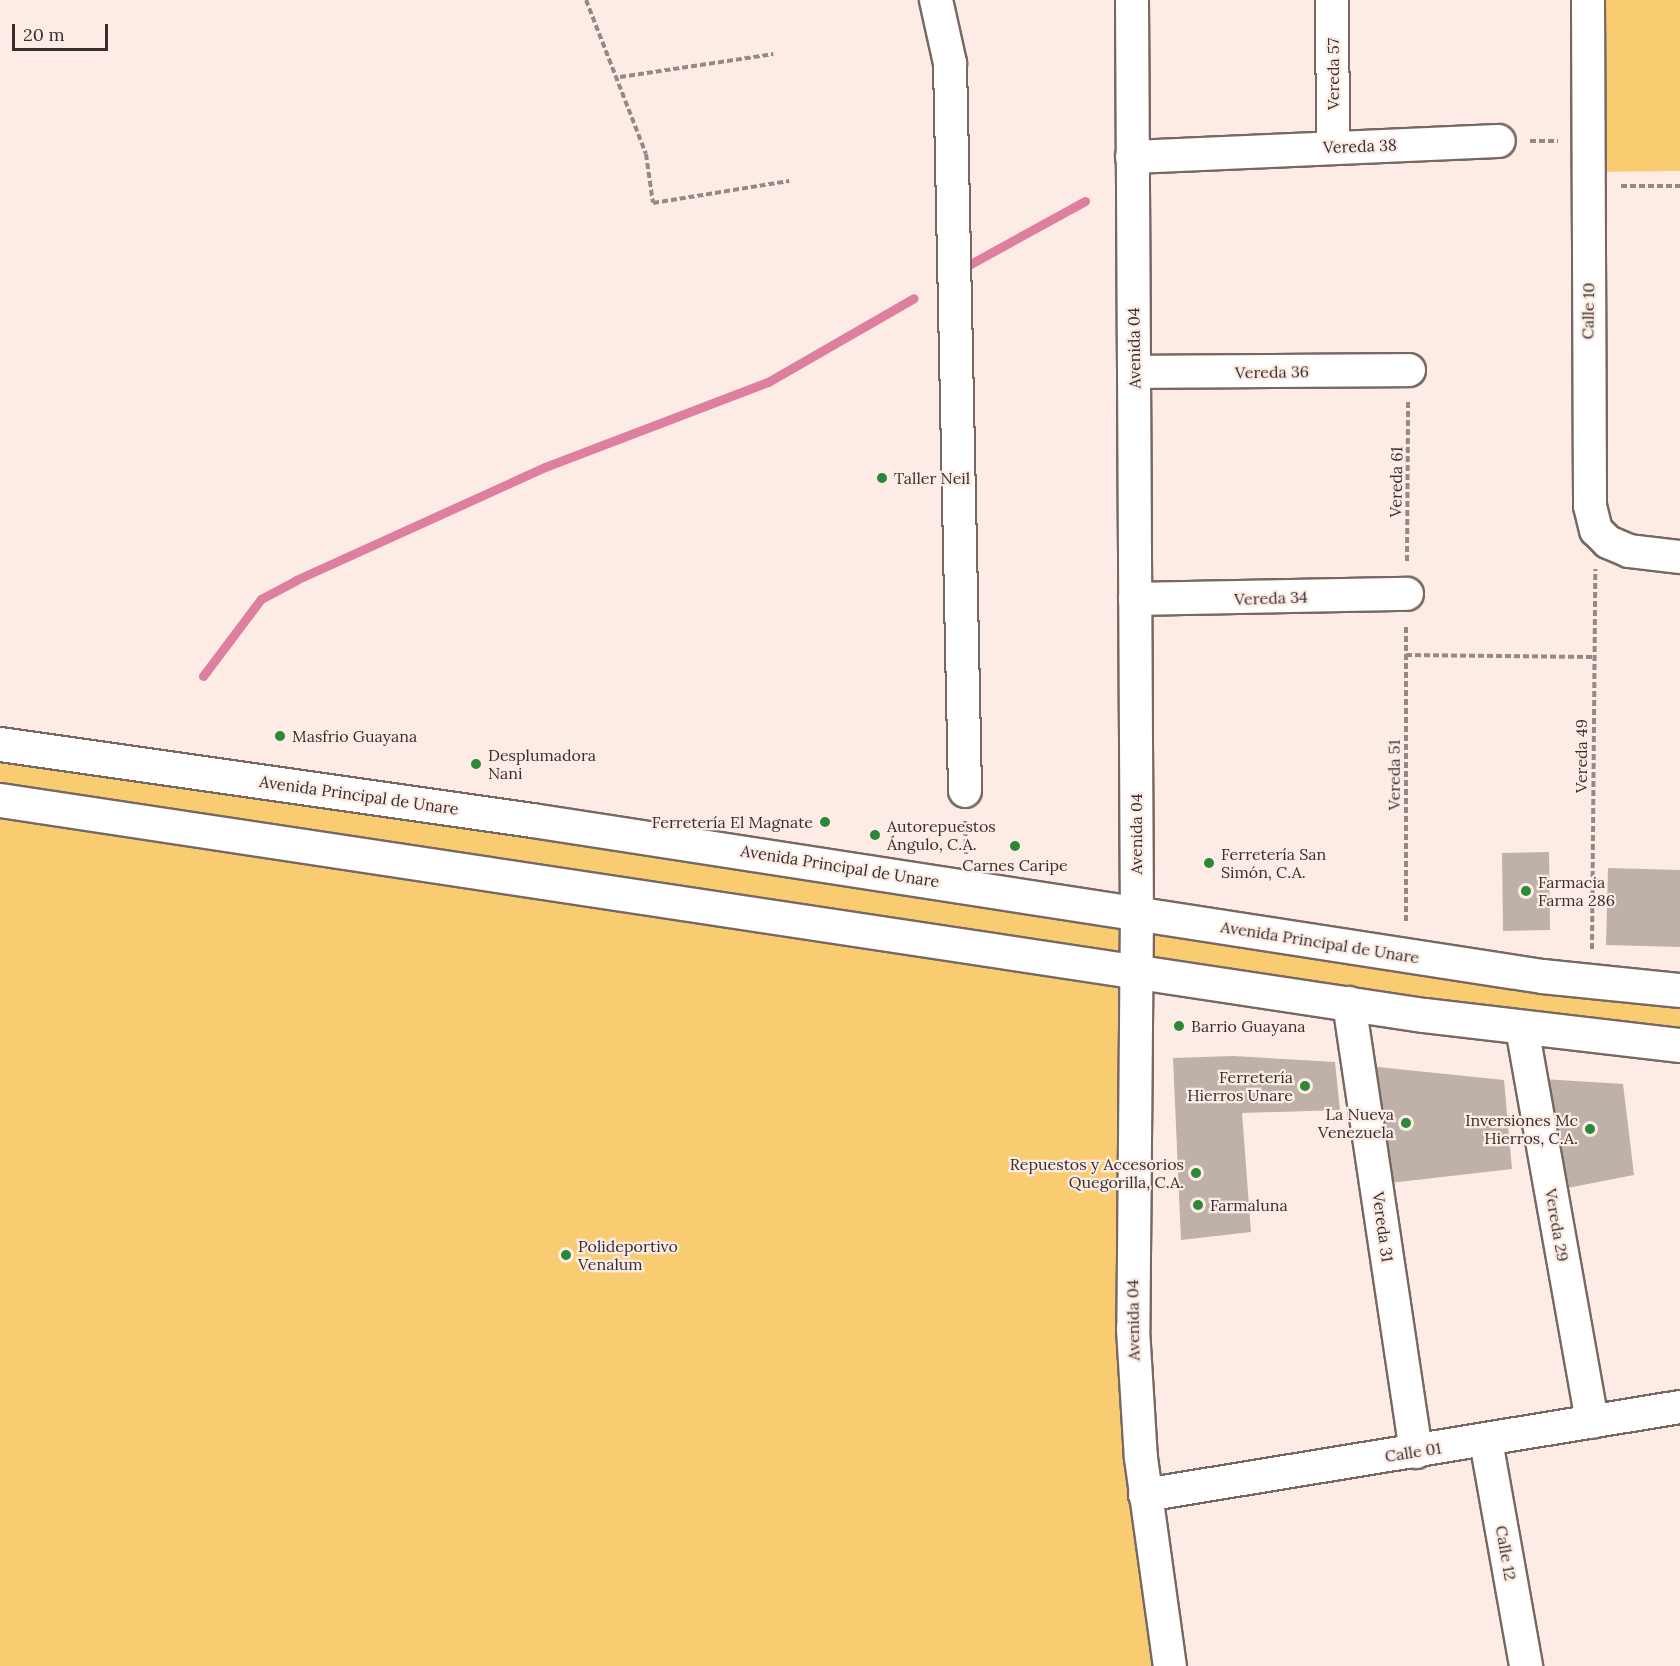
<!DOCTYPE html>
<meta charset="utf-8">
<style>
body{margin:0}
#map{position:relative;width:1680px;height:1666px;overflow:hidden;background:#fdece6;font-family:Lora,serif}
div>[style]{position:absolute}
.green>*{inset:0;background:#facc71}
.stream>*{height:9px;margin:-4.5px;padding:0 4.5px;transform-origin:4.5px;border-radius:4.5px;background:#df7f9f}
.building>*{inset:0;background:#beb1a7}
.path>*{height:4px;margin-top:-2px;transform-origin:0;background:repeating-linear-gradient(90deg,#958986 0 6px,transparent 0 9px)}
.roads{filter:drop-shadow(2px 0 #776863) drop-shadow(-2px 0 #776863) drop-shadow(0 2px #776863) drop-shadow(0 -2px #776863)}
.street>*{height:32px;margin:-16px;padding:0 16px;transform-origin:16px;border-radius:16px;background:#fff}
.secondary>*{height:33px;margin:-16.5px;padding:0 16.5px;transform-origin:16.5px;border-radius:16.5px;background:#fff}
.dots>*{width:16px;height:16px;translate:-50% -50%;box-sizing:border-box;border:3px solid #fdece6;border-radius:50%}
span{translate:-50% -50%;white-space:nowrap;text-align:center;line-height:1.15;-webkit-text-stroke:4.5px #fdece6;paint-order:stroke}
.street-label{font-size:16px;color:#362f2d}
.poi-label{font-size:16px;color:#362f2d}
.left{translate:0 -50%;text-align:left}
.right{translate:-100% -50%;text-align:right}
.scale{position:absolute;left:12px;top:24px;width:96px;height:27px;box-sizing:border-box;border:3px solid #362f2d;border-top:0;padding-left:8px;font-size:18px;line-height:21px;white-space:nowrap;color:#362f2d;-webkit-text-stroke:4px #fdece6;paint-order:stroke}
</style>
<div id="map">
<div class="green">
<i style="clip-path:polygon(1588px 0,1680px 0,1680px 171px,1589px 172px)"></i>
<i style="clip-path:polygon(0 744px,1680px 990px,1680px 1045px,1136px 970px,1132px 1181px,1170px 1666px,0 1666px)"></i>
</div>
<div class="stream">
<i style="left:965px;top:267px;width:137px;rotate:-28.8deg"></i>
<i style="left:203px;top:676px;width:96px;rotate:-53deg"></i>
<i style="left:261px;top:599px;width:40px;rotate:-28deg"></i>
<i style="left:296px;top:580px;width:273px;rotate:-24.4deg"></i>
<i style="left:545px;top:467px;width:239px;rotate:-20.9deg"></i>
<i style="left:768px;top:382px;width:168px;rotate:-29.9deg"></i>
</div>
<div class="building">
<i style="clip-path:polygon(1549px 852px,1550px 930px,1503px 931px,1502px 853px)"></i>
<i style="clip-path:polygon(1608px 868px,1680px 870px,1680px 947px,1606px 945px)"></i>
<i style="clip-path:polygon(1233px 1056px,1335px 1062px,1340px 1110px,1242px 1113px,1251px 1232px,1181px 1240px,1173px 1058px)"></i>
<i style="clip-path:polygon(1368px 1066px,1504px 1080px,1512px 1169px,1381px 1184px)"></i>
<i style="clip-path:polygon(1543px 1079px,1623px 1084px,1634px 1175px,1562px 1189px)"></i>
</div>
<div class="path">
<i style="left:586px;top:0;width:165px;rotate:68.7deg"></i>
<i style="left:646px;top:154px;width:49px;rotate:81.9deg"></i>
<i style="left:653px;top:203px;width:138px;rotate:-9.2deg"></i>
<i style="left:620px;top:77px;width:155px;rotate:-8.5deg"></i>
<i style="left:1530px;top:141px;width:28px"></i>
<i style="left:1621px;top:186px;width:59px"></i>
<i style="left:1407px;top:561px;width:160px;rotate:-89.6deg"></i>
<i style="left:1406px;top:655px;width:188px;rotate:0.6deg"></i>
<i style="left:965px;top:821px;width:35px;rotate:88deg"></i>
<i style="left:1406px;top:921px;width:295px;rotate:-90deg"></i>
<i style="left:1592px;top:949px;width:380px;rotate:-89.5deg"></i>
</div>
<div class="roads">
<div class="street">
<i style="left:936px;top:0;width:65px;rotate:77.5deg"></i>
<i style="left:950px;top:63px;width:728px;rotate:88.82deg"></i>
<i style="left:1132px;top:0;width:911px;rotate:89.69deg"></i>
<i style="left:1137px;top:911px;width:418px;rotate:90.5deg"></i>
<i style="left:1133px;top:1329px;width:129px;rotate:86.5deg"></i>
<i style="left:1141px;top:1458px;width:210px;rotate:82.1deg"></i>
<i style="left:1332px;top:0;width:147px;rotate:89.6deg"></i>
<i style="left:1588px;top:0;width:506px;rotate:89.77deg"></i>
<i style="left:1590px;top:506px;width:25px;rotate:76deg"></i>
<i style="left:1596px;top:530px;width:17px;rotate:45deg"></i>
<i style="left:1608px;top:542px;width:23px;rotate:23deg"></i>
<i style="left:1629px;top:551px;width:51px;rotate:6.7deg"></i>
<i style="left:1132px;top:157px;width:367px;rotate:-2.5deg"></i>
<i style="left:1135px;top:372px;width:274px;rotate:-0.4deg"></i>
<i style="left:1135px;top:599px;width:272px;rotate:-1.1deg"></i>
<i style="left:1349px;top:1003px;width:454px;rotate:81.5deg"></i>
<i style="left:1522px;top:1028px;width:400px;rotate:79.9deg"></i>
<i style="left:1486px;top:1441px;width:229px;rotate:79.9deg"></i>
<i style="left:1145px;top:1495px;width:542px;rotate:-9.34deg"></i>
</div>
<div class="secondary">
<i style="left:0;top:744px;width:537px;rotate:8.13deg"></i>
<i style="left:532px;top:820px;width:1022px;rotate:8.78deg"></i>
<i style="left:1542px;top:976px;width:139px;rotate:5.8deg"></i>
<i style="left:0;top:800px;width:1440px;rotate:8.59deg"></i>
<i style="left:1424px;top:1015px;width:258px;rotate:6.7deg"></i>
</div>
</div>
<div class="dots">
<i style="left:882px;top:478px;background:#2c8737"></i>
<i style="left:280px;top:736px;background:#2c8737"></i>
<i style="left:476px;top:764px;background:#2c8737"></i>
<i style="left:825px;top:822px;background:#2c8737"></i>
<i style="left:875px;top:835px;background:#2c8737"></i>
<i style="left:1015px;top:846px;background:#2c8737"></i>
<i style="left:1209px;top:863px;background:#2c8737"></i>
<i style="left:1526px;top:891px;background:#2c8737"></i>
<i style="left:1179px;top:1026px;background:#2c8737"></i>
<i style="left:1305px;top:1086px;background:#2c8737"></i>
<i style="left:1406px;top:1123px;background:#2c8737"></i>
<i style="left:1590px;top:1129px;background:#2c8737"></i>
<i style="left:1196px;top:1173px;background:#2c8737"></i>
<i style="left:1198px;top:1205px;background:#2c8737"></i>
<i style="left:566px;top:1255px;background:#2c8737"></i>
</div>
<div class="street-label">
<span style="left:1333px;top:74px;rotate:-90deg">Vereda 57</span>
<span style="left:1360px;top:146px;rotate:-2deg">Vereda 38</span>
<span style="left:1588px;top:311px;rotate:-89deg">Calle 10</span>
<span style="left:1134px;top:348px;rotate:-91deg">Avenida 04</span>
<span style="left:1272px;top:372px;rotate:-1deg">Vereda 36</span>
<span style="left:1396px;top:482px;rotate:-89deg">Vereda 61</span>
<span style="left:1271px;top:598px;rotate:-2deg">Vereda 34</span>
<span style="left:1581px;top:756px;rotate:-90deg">Vereda 49</span>
<span style="left:1394px;top:775px;rotate:-90deg">Vereda 51</span>
<span style="left:359px;top:795px;rotate:8deg">Avenida Principal de Unare</span>
<span style="left:1136px;top:834px;rotate:-90deg">Avenida 04</span>
<span style="left:840px;top:866px;rotate:9deg">Avenida Principal de Unare</span>
<span style="left:1320px;top:942px;rotate:9deg">Avenida Principal de Unare</span>
<span style="left:1557px;top:1225px;rotate:80deg">Vereda 29</span>
<span style="left:1383px;top:1227px;rotate:82deg">Vereda 31</span>
<span style="left:1133px;top:1320px;rotate:-91deg">Avenida 04</span>
<span style="left:1413px;top:1452px;rotate:-9deg">Calle 01</span>
<span style="left:1506px;top:1553px;rotate:80deg">Calle 12</span>
</div>
<div class="poi-label">
<span class="left" style="left:894px;top:478px">Taller Neil</span>
<span class="left" style="left:292px;top:736px">Masfrio Guayana</span>
<span class="left" style="left:488px;top:764px">Desplumadora<br>Nani</span>
<span class="right" style="left:813px;top:822px">Ferretería El Magnate</span>
<span class="left" style="left:887px;top:835px">Autorepuestos<br>Ángulo, C.A.</span>
<span class="left" style="left:1221px;top:863px">Ferretería San<br>Simón, C.A.</span>
<span style="left:1015px;top:865px">Carnes Caripe</span>
<span class="left" style="left:1538px;top:891px">Farmacia<br>Farma 286</span>
<span class="left" style="left:1191px;top:1026px">Barrio Guayana</span>
<span class="right" style="left:1293px;top:1086px">Ferretería<br>Hierros Unare</span>
<span class="right" style="left:1394px;top:1123px">La Nueva<br>Venezuela</span>
<span class="right" style="left:1578px;top:1129px">Inversiones Mc<br>Hierros, C.A.</span>
<span class="right" style="left:1184px;top:1173px">Repuestos y Accesorios<br>Quegorilla, C.A.</span>
<span class="left" style="left:1210px;top:1205px">Farmaluna</span>
<span class="left" style="left:578px;top:1255px">Polideportivo<br>Venalum</span>
</div>
<div class="scale">20 m</div>
</div>
